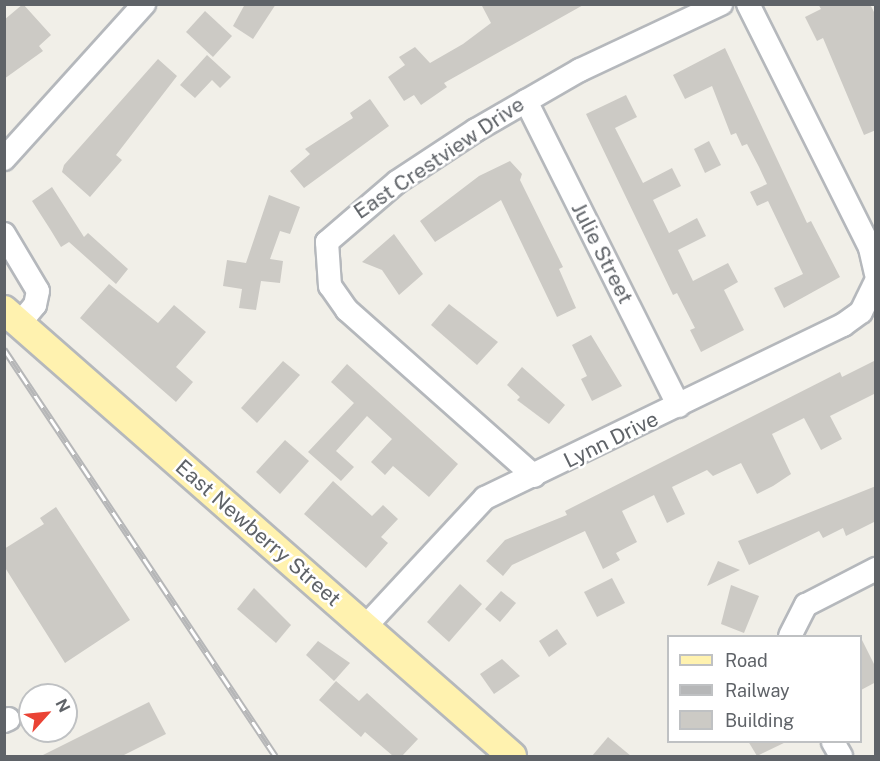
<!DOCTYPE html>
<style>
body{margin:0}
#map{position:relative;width:880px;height:761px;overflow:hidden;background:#f1efe8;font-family:"Public Sans",sans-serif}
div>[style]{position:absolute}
.building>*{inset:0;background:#cccac5}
.roads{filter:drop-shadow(2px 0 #b5b8bc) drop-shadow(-2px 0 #b5b8bc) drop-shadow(0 2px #b5b8bc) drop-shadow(0 -2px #b5b8bc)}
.minor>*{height:22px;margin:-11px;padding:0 11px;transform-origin:11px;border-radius:11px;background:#fff}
.major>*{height:28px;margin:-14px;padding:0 14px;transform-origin:14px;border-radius:14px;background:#fff2af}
.rail>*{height:7px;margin-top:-3.5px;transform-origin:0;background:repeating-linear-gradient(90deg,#fff 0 14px,#b6b7b8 0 28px);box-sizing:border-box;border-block:2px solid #b6b7b8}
span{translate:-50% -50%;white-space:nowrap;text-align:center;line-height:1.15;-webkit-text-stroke:5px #fff;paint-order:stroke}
.street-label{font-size:21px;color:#5f6368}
.frame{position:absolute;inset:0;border:6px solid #5f6368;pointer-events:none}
.legend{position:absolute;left:667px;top:635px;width:195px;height:108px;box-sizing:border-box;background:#fff;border:2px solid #bfc1c3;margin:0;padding:8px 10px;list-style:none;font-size:18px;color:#5f6368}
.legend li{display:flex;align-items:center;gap:12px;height:30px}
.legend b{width:30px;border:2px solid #bfc1c3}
.north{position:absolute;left:18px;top:683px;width:60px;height:60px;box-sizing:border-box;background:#fff;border:2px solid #bfc1c3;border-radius:50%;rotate:63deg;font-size:16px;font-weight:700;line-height:24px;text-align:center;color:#5f6368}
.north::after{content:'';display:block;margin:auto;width:21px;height:27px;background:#ea4335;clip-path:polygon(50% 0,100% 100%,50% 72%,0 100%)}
</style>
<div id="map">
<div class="building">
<i style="clip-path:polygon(23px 4px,51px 35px,39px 46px,43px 51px,4px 79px,4px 20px)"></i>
<i style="clip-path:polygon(245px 4px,276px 4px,253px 39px,233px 26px)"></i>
<i style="clip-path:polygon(481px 4px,585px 4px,444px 83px,447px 87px,421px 105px,414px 95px,404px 101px,388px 77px,405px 65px,399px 57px,415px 47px,430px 63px,463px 44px,491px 23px)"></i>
<i style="clip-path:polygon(818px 4px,870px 4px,876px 16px,876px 130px,864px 135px,823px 38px,817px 41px,805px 17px,821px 9px)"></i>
<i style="clip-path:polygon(205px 11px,232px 36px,213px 57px,186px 32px)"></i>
<i style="clip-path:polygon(725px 48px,807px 223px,811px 221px,840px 277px,784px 308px,774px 288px,803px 274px,768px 201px,757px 206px,750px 192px,767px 184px,759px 167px,747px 144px,742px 146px,736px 133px,731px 135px,712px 86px,685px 99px,673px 75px)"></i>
<i style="clip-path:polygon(207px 55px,231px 77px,220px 88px,212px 80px,195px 98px,180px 85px)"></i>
<i style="clip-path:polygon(158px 59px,177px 76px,116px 155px,122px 160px,90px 197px,62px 172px,64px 165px)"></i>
<i style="clip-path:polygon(626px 95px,637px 117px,615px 128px,643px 183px,672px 168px,681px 186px,653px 200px,669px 233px,697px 218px,706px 236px,678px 250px,693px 281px,728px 263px,738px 282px,724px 290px,744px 330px,701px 352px,690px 330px,695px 328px,677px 293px,673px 295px,586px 114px)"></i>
<i style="clip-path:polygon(370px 99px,389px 126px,304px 188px,290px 171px,310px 154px,305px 149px,353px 118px,350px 113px)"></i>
<i style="clip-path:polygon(709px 141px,721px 165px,705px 173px,694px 149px)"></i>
<i style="clip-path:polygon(510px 161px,522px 174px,520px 180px,563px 267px,559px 269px,576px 308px,557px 317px,501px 200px,435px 242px,420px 221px,479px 176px)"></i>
<i style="clip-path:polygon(52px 187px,84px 237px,88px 233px,128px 269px,116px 284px,69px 242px,61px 247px,50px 229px,32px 201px)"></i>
<i style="clip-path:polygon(269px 195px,300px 207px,290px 234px,280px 231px,270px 259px,283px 261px,280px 283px,261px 281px,256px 310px,239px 308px,242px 289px,223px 286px,227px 260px,246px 263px)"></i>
<i style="clip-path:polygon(394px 234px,423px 274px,399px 295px,382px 270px,362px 262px)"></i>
<i style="clip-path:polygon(109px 284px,158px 323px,174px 305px,206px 332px,176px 367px,193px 382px,176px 402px,80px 318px)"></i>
<i style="clip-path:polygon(449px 304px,498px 342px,477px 365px,431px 325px)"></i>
<i style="clip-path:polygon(591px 335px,622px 386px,592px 401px,581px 379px,587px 376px,572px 345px)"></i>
<i style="clip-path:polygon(876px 360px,876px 393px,830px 416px,842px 439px,821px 450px,804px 418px,772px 434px,791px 474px,773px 486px,757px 494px,741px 463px,713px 476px,707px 470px,672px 487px,685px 514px,667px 523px,654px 495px,622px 511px,637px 542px,616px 553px,620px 560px,603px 569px,585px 531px,512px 565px,503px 576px,486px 561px,505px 540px,567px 515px,565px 511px,840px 372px,842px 377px)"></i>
<i style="clip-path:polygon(283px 361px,300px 375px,257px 423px,241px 408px)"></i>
<i style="clip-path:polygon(347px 364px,458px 464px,429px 497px,393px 466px,385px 475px,371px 462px,392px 439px,367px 416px,336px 451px,354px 467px,341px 481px,308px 452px,354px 403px,331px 382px)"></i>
<i style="clip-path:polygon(522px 367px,565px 405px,549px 424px,517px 400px,520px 397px,507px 385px)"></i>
<i style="clip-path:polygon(285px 440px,309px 461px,280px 494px,256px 472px)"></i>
<i style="clip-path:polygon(333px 481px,372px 516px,383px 505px,398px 519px,381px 537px,388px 543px,366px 568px,304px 514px)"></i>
<i style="clip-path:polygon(876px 486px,876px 521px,846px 536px,843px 528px,823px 538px,819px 531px,749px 565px,738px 541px)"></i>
<i style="clip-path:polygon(56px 507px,130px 620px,65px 663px,4px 566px,4px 549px,44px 524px,40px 518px)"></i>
<i style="clip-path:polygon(718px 561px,740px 570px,707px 586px)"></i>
<i style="clip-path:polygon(612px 578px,625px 603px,597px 617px,584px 592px)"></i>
<i style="clip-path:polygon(460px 584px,482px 604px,449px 642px,427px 622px)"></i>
<i style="clip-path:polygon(731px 585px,759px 596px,744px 633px,721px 624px)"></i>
<i style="clip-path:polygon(254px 588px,291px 625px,276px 643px,237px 609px)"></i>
<i style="clip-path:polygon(501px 591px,516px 603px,500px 622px,485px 609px)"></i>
<i style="clip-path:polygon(557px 629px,567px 644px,549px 657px,539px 641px)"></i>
<i style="clip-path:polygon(861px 638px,876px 668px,876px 682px,861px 690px)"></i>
<i style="clip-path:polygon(318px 641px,350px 663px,334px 681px,306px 655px)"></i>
<i style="clip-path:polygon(502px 659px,520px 676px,494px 694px,480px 674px)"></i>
<i style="clip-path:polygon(336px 681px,359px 701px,367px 693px,418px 739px,402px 756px,393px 756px,365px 732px,361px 737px,319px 700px)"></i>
<i style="clip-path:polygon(149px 702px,166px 734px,122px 756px,41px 756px)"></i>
<i style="clip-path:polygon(608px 737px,631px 756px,592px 756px)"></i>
<i style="clip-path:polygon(748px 741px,788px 741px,757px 756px)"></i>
</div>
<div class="roads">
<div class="minor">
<i style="left:748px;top:4px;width:273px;rotate:63.4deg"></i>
<i style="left:870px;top:248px;width:26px;rotate:77deg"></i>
<i style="left:526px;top:101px;width:341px;rotate:63.4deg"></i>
<i style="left:4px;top:159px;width:209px;rotate:-47.9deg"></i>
<i style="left:4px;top:234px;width:66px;rotate:59.2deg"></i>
<i style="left:38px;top:291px;width:14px;rotate:102deg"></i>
<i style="left:35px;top:305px;width:23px;rotate:130deg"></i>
<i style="left:534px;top:476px;width:250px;rotate:-138.4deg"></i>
<i style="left:347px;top:310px;width:29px;rotate:-125deg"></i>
<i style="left:330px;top:286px;width:44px;rotate:-93.9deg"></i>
<i style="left:327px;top:242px;width:92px;rotate:-40.6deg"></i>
<i style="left:397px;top:182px;width:95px;rotate:-33.4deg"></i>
<i style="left:476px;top:130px;width:120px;rotate:-30deg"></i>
<i style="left:580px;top:70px;width:156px;rotate:-25.1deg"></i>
<i style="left:365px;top:627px;width:176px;rotate:-47.1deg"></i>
<i style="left:485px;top:498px;width:398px;rotate:-25.8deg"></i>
<i style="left:843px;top:325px;width:22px;rotate:-36deg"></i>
<i style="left:861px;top:312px;width:34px;rotate:-64deg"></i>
<i style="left:790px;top:636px;width:35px;rotate:-63deg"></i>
<i style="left:806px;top:605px;width:79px;rotate:-27.2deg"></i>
<i style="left:4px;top:721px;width:5px;rotate:-22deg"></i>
<i style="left:833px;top:742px;width:16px;rotate:60deg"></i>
</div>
<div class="major">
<i style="left:4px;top:310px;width:676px;rotate:41.28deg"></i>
</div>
</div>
<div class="rail">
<i style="left:4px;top:349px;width:489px;rotate:56.3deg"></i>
</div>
<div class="street-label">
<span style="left:439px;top:158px;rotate:-34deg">East Crestview Drive</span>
<span style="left:602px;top:253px;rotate:63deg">Julie Street</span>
<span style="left:611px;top:440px;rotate:-26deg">Lynn Drive</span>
<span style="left:258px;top:533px;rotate:41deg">East Newberry Street</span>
</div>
<div class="frame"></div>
<ul class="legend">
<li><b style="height:8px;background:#fff2af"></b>Road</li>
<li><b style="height:8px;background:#b6b7b8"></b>Railway</li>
<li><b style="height:16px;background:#cccac5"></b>Building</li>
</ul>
<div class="north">N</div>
</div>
